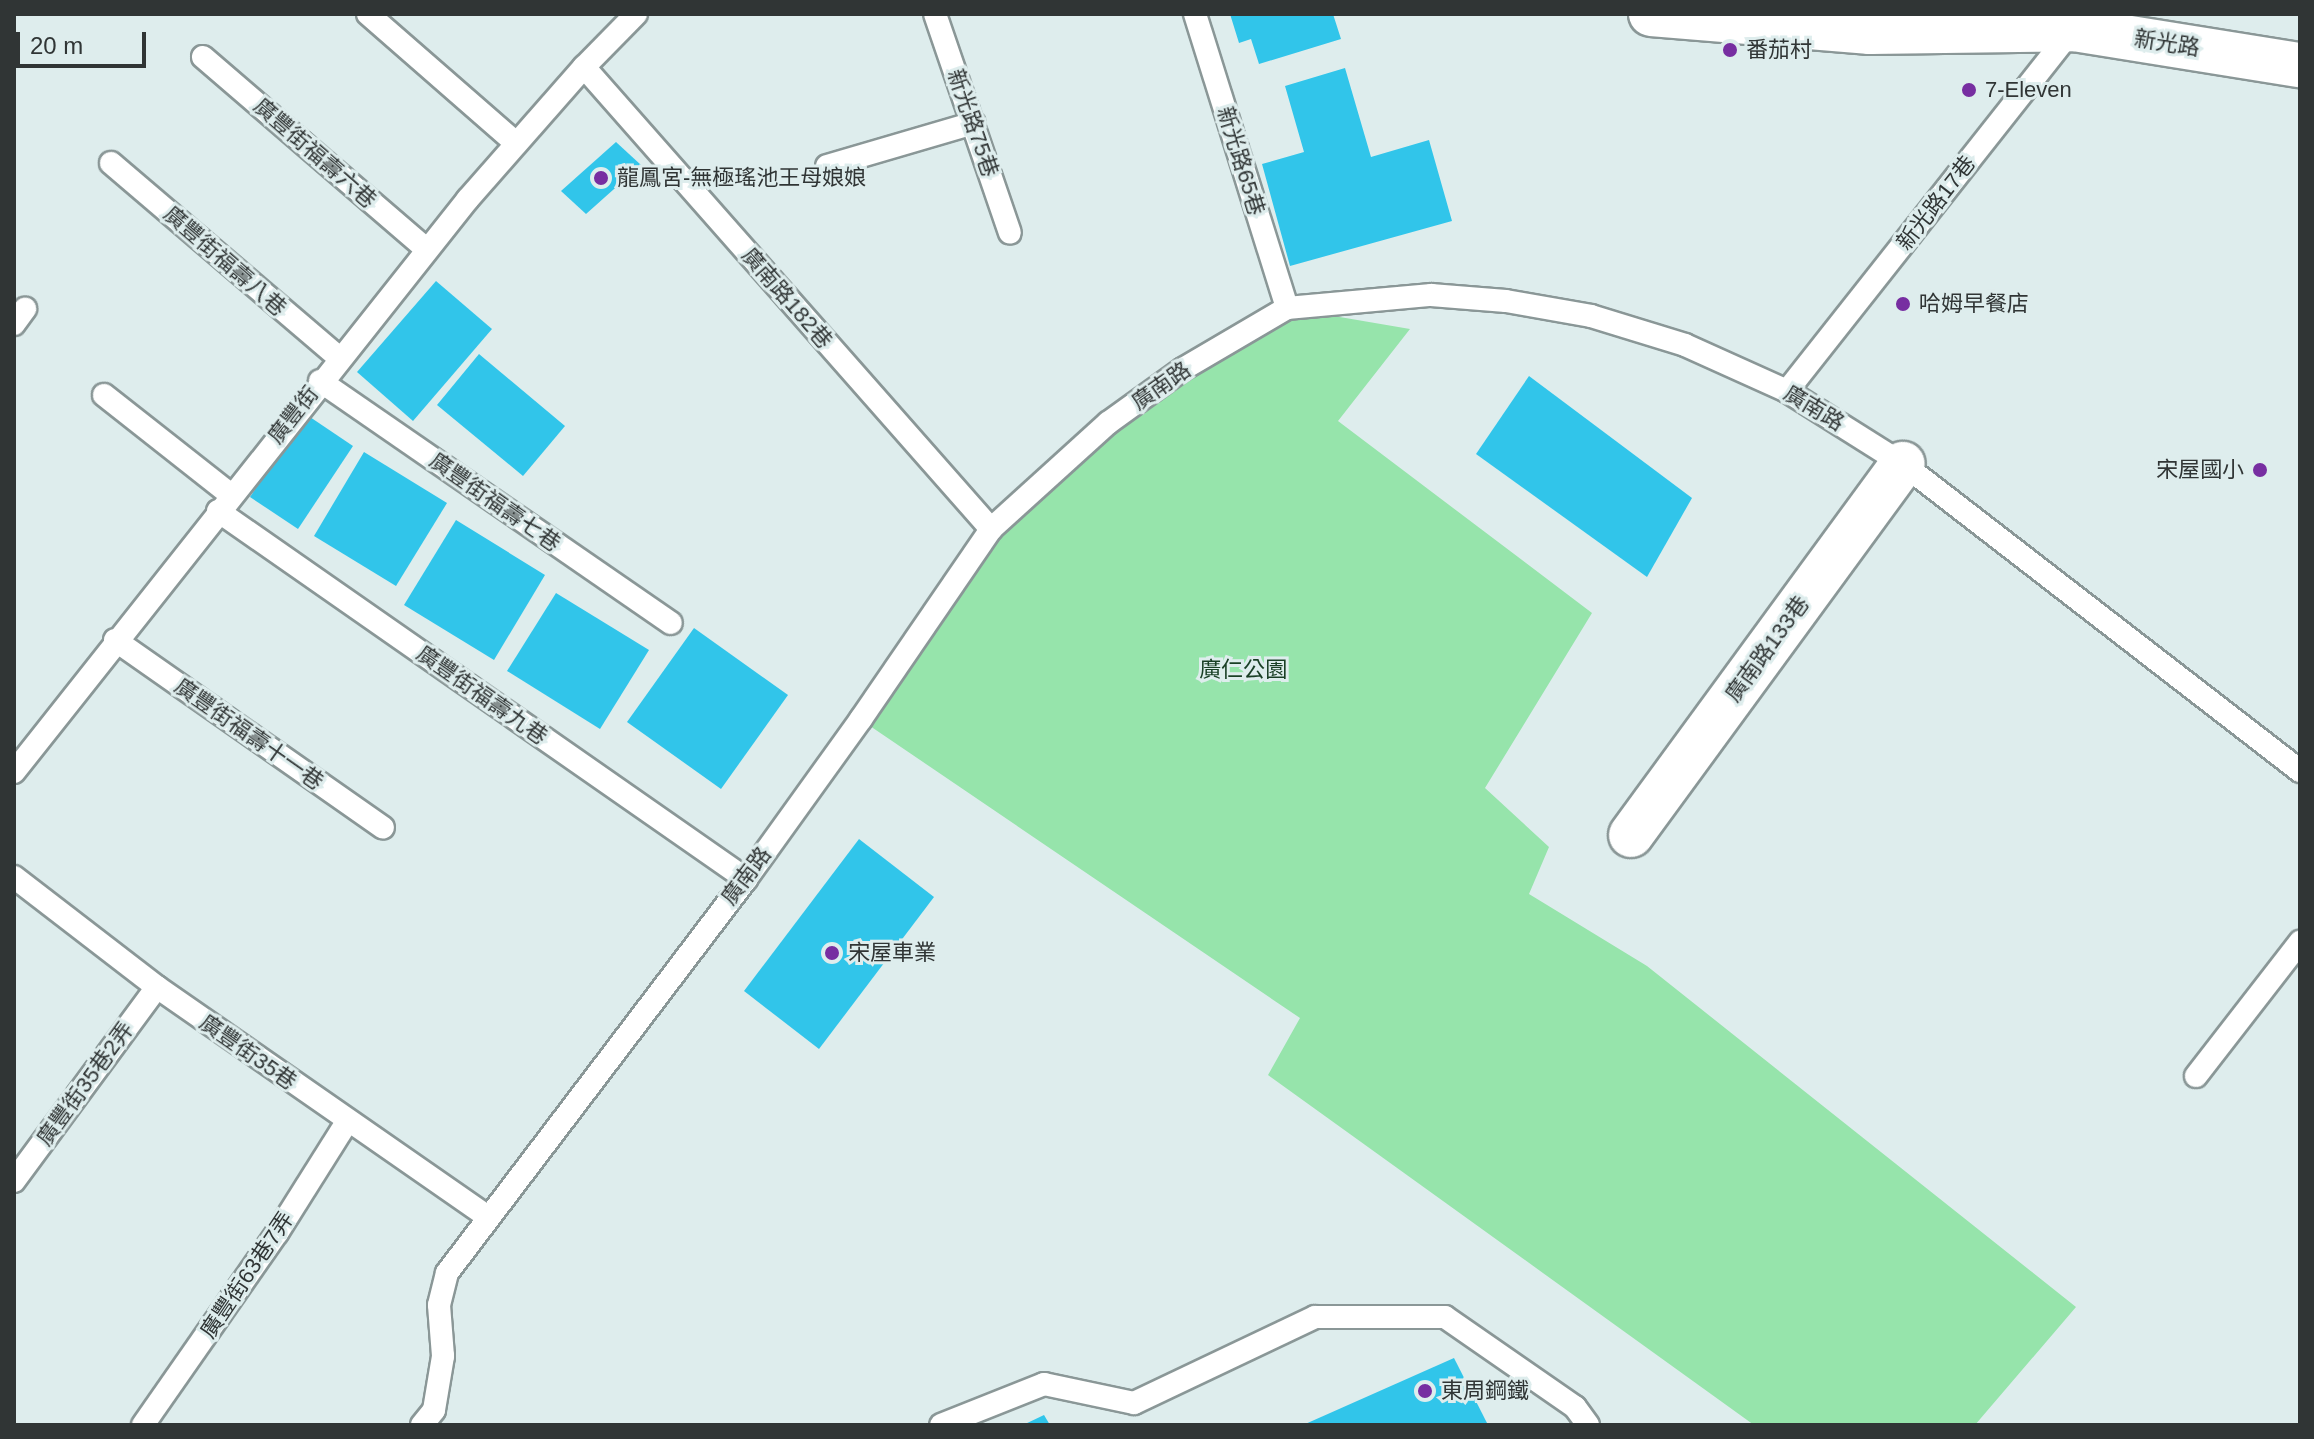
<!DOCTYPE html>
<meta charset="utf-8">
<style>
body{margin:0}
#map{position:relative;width:2314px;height:1439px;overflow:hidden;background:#deeded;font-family:Helvetica,"Noto Sans TC",sans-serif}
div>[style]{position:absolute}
.green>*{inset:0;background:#96e4ab}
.building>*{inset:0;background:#31c5ea}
.roads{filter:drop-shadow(2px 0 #8a9797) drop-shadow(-2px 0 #8a9797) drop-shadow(0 2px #8a9797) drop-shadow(0 -2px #8a9797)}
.service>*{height:22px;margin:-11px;padding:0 11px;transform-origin:11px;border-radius:11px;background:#fff}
.minor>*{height:44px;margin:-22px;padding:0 22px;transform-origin:22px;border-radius:22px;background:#fff}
.dots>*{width:22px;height:22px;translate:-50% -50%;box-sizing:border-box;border:4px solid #deeded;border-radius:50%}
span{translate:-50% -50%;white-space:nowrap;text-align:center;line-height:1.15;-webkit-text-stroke:6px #deeded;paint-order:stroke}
.street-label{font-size:22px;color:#303535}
.poi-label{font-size:22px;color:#303535}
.left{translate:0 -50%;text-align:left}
.right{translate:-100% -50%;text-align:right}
.park-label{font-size:22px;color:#193f25}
.frame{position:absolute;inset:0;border:16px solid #303535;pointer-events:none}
.scale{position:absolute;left:16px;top:32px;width:130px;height:36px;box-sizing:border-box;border:4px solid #303535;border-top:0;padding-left:10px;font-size:24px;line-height:28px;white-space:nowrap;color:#303535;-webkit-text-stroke:6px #deeded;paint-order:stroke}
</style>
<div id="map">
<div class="green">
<i style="clip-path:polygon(1287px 308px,1410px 329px,1338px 421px,1592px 613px,1485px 788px,1549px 847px,1529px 894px,1647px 966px,2076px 1307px,1975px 1425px,1754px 1425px,1268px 1075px,1300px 1018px,870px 726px,944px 599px,1108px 423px)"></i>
</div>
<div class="building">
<i style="clip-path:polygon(1230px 14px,1333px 14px,1341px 39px,1259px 64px,1251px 39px,1239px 43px)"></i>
<i style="clip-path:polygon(1345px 68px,1371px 157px,1429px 140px,1452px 221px,1290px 266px,1262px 164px,1304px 152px,1285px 86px)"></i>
<i style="clip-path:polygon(616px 142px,641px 165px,586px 214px,561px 191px)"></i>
<i style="clip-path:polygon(436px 281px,492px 329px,413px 421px,357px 372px)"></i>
<i style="clip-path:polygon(479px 354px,565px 426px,523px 476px,437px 405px)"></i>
<i style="clip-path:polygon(1529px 376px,1692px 498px,1647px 577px,1476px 454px)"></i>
<i style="clip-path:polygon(304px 413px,353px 446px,298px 529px,250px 497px)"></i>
<i style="clip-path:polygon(364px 452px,447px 503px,396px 586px,314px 536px)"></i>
<i style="clip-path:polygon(456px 520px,545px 575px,494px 660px,404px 605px)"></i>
<i style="clip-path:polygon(556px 593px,649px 650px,600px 729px,507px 671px)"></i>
<i style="clip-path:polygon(694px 628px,788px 695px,721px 789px,627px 722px)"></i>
<i style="clip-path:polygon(859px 839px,934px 897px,819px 1049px,744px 991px)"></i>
<i style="clip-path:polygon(1454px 1358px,1488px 1425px,1303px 1425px)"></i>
<i style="clip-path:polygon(1044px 1415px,1050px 1425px,1023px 1425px)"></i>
</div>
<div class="roads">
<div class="service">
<i style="left:368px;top:14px;width:196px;rotate:41.1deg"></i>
<i style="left:935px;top:14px;width:231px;rotate:71.1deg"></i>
<i style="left:1195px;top:14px;width:308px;rotate:72.6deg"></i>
<i style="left:203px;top:57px;width:294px;rotate:40.7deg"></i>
<i style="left:584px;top:67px;width:616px;rotate:48.62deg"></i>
<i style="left:111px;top:163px;width:300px;rotate:40.5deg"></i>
<i style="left:827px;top:166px;width:153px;rotate:-16.3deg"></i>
<i style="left:14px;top:324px;width:19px;rotate:-54deg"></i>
<i style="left:320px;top:381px;width:426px;rotate:34.6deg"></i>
<i style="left:1787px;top:391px;width:463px;rotate:-51.7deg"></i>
<i style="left:104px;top:395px;width:162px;rotate:38.2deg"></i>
<i style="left:218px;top:511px;width:644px;rotate:34.88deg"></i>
<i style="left:115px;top:640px;width:327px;rotate:35deg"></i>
<i style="left:14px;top:772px;width:731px;rotate:-51.61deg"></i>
<i style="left:468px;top:199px;width:176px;rotate:-48.7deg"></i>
<i style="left:584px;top:67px;width:74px;rotate:-45.5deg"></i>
<i style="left:14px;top:877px;width:180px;rotate:37.6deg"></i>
<i style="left:157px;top:987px;width:404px;rotate:34.8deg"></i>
<i style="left:2196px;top:1076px;width:170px;rotate:-52.2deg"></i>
<i style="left:14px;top:1181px;width:241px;rotate:-53.6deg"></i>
<i style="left:143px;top:1425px;width:234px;rotate:-55.1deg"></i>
<i style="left:277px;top:1233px;width:131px;rotate:-57.8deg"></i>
<i style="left:422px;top:1425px;width:19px;rotate:-51deg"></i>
<i style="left:434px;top:1410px;width:55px;rotate:-80.5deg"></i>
<i style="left:443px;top:1356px;width:51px;rotate:-94.5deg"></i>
<i style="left:439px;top:1305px;width:33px;rotate:-76deg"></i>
<i style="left:447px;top:1273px;width:495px;rotate:-52.8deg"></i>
<i style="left:746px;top:879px;width:197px;rotate:-54.3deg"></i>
<i style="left:861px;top:719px;width:230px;rotate:-55.6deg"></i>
<i style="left:991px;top:529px;width:158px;rotate:-42.2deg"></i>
<i style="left:1108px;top:423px;width:92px;rotate:-35.8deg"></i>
<i style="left:1183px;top:369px;width:121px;rotate:-30.4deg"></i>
<i style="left:1287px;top:308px;width:145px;rotate:-5.2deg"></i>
<i style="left:1431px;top:295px;width:75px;rotate:4.6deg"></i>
<i style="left:1506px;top:301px;width:86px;rotate:10deg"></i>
<i style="left:1591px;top:316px;width:98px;rotate:17.1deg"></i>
<i style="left:1685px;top:345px;width:112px;rotate:24.3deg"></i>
<i style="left:1787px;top:391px;width:137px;rotate:32.2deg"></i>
<i style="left:1903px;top:464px;width:502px;rotate:37.71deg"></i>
<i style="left:941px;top:1425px;width:111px;rotate:-21.7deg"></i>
<i style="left:1044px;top:1384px;width:92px;rotate:11.9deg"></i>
<i style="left:1134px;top:1403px;width:200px;rotate:-25.4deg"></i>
<i style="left:1315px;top:1317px;width:130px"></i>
<i style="left:1445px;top:1317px;width:158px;rotate:34.7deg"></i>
<i style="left:1575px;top:1407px;width:22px;rotate:54deg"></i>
</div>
<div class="minor">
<i style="left:1651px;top:14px;width:220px;rotate:4.7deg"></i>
<i style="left:1870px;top:32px;width:204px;rotate:-0.8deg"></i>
<i style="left:2074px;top:29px;width:229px;rotate:9.1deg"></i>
<i style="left:1631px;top:835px;width:460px;rotate:-53.8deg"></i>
</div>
</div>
<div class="dots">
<i style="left:1730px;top:50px;background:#772ea1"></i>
<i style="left:1969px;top:90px;background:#772ea1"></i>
<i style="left:601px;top:178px;background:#772ea1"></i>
<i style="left:1903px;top:304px;background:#772ea1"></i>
<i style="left:2260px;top:470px;background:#772ea1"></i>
<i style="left:832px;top:953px;background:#772ea1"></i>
<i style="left:1425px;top:1391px;background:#772ea1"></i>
</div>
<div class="street-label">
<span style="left:2167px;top:43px;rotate:9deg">新光路</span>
<span style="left:973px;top:123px;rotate:71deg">新光路75巷</span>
<span style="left:315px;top:153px;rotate:41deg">廣豐街福壽六巷</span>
<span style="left:1241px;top:161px;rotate:73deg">新光路65巷</span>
<span style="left:1936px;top:203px;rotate:-52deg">新光路17巷</span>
<span style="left:225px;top:261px;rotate:41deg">廣豐街福壽八巷</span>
<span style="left:787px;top:298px;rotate:49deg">廣南路182巷</span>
<span style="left:1161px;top:386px;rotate:-35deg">廣南路</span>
<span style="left:1814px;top:408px;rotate:31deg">廣南路</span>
<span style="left:293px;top:415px;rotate:-52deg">廣豐街</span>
<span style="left:495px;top:502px;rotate:35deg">廣豐街福壽七巷</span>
<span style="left:1767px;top:649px;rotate:-54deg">廣南路133巷</span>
<span style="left:482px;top:695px;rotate:35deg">廣豐街福壽九巷</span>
<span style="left:249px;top:734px;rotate:35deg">廣豐街福壽十一巷</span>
<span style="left:746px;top:876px;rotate:-53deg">廣南路</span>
<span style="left:248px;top:1052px;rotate:35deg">廣豐街35巷</span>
<span style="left:85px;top:1084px;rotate:-54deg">廣豐街35巷2弄</span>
<span style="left:247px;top:1275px;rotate:-56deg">廣豐街63巷7弄</span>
</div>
<div class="poi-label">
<span class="left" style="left:1746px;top:50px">番茄村</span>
<span class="left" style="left:1985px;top:90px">7-Eleven</span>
<span class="left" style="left:617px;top:178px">龍鳳宮-無極瑤池王母娘娘</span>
<span class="left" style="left:1919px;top:304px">哈姆早餐店</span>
<span class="right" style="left:2244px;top:470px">宋屋國小</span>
<span class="left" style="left:848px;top:953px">宋屋車業</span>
<span class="left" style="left:1441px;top:1391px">東周鋼鐵</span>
</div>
<div class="park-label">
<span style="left:1243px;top:670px">廣仁公園</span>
</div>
<div class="frame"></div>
<div class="scale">20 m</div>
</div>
